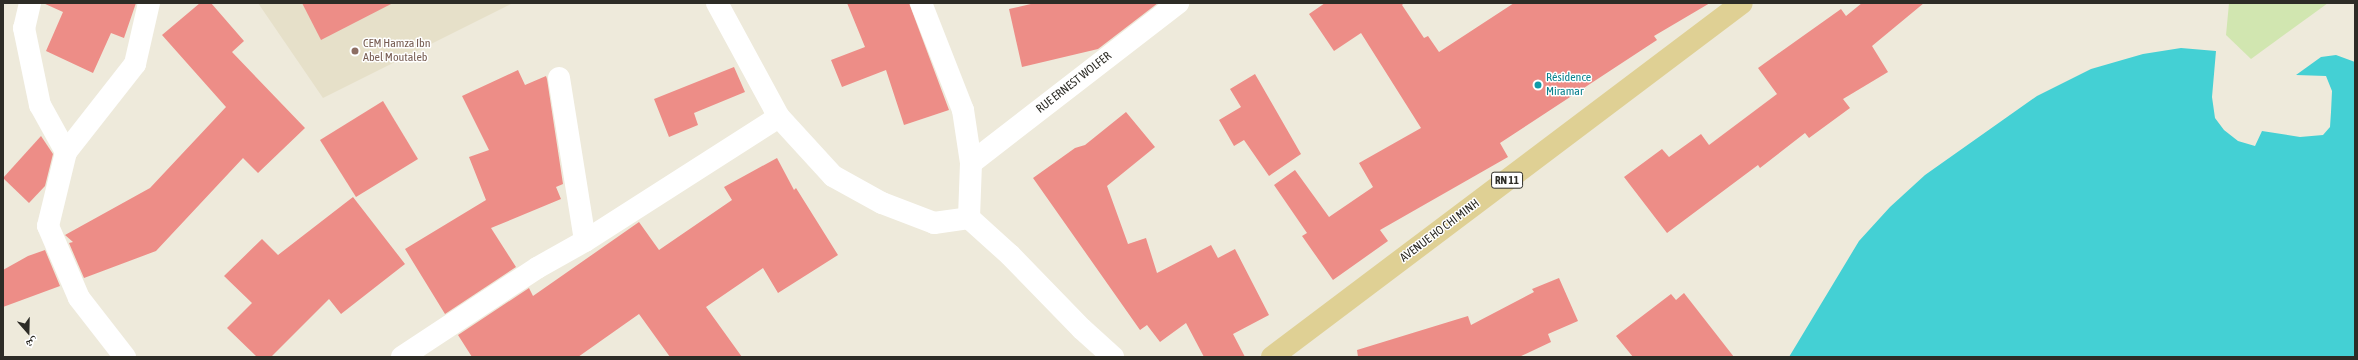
<!DOCTYPE html>
<meta charset="utf-8">
<style>
body{margin:0}
#map{position:relative;width:2358px;height:360px;overflow:hidden;background:#eeeadb;font-family:"Asap Condensed","Noto Naskh Arabic",sans-serif}
div>[style]{position:absolute}
.built>*{inset:0;background:#e6e0c9}
.green>*{inset:0;background:#d1e6b0}
.water>*{inset:0;background:#44d0d4}
.building>*{inset:0;background:#ed8d87}
.minor>*{height:22px;margin:-11px;padding:0 11px;transform-origin:11px;border-radius:11px;background:#fff}
.major>*{height:22px;margin:-11px;padding:0 11px;transform-origin:11px;border-radius:11px;background:#dfd094}
.dots>*{width:11px;height:11px;translate:-50% -50%;box-sizing:border-box;border:2px solid #fff;border-radius:50%}
span{translate:-50% -50%;white-space:nowrap;text-align:center;line-height:1.15;-webkit-text-stroke:3px #fff;paint-order:stroke}
.shield-label span{padding:1px 3px;background:#fff;border:1px solid;border-radius:3px;-webkit-text-stroke-width:0}
.shield-label{font-size:11px;color:#2d2c26;font-weight:700}
.education-label{font-size:12px;color:#785e54}
.left{translate:0 -50%;text-align:left}
.culture-label{font-size:12px;color:#0d838f}
.street-label{font-size:12px;color:#2d2c26}
.frame{position:absolute;inset:0;border:4px solid #2d2c26;pointer-events:none}
.north{position:absolute;left:8px;top:312px;width:40px;height:40px;-webkit-text-stroke:3px #fff;paint-order:stroke;rotate:160deg;font-size:11px;font-weight:700;line-height:16px;text-align:center;color:#2d2c26}
.north::after{content:'';display:block;margin:auto;width:14px;height:18px;background:#2d2c26;clip-path:polygon(50% 0,100% 100%,50% 72%,0 100%)}
</style>
<div id="map">
<div class="built">
<i style="clip-path:polygon(258px 3px,513px 3px,323px 98px)"></i>
</div>
<div class="green">
<i style="clip-path:polygon(2229px 3px,2328px 3px,2251px 59px,2226px 35px)"></i>
</div>
<div class="water">
<i style="clip-path:polygon(2181px 48px,2216px 51px,2212px 97px,2215px 118px,2224px 130px,2238px 141px,2255px 146px,2262px 131px,2300px 137px,2323px 135px,2330px 127px,2331px 112px,2332px 91px,2326px 76px,2296px 75px,2321px 57px,2336px 55px,2355px 62px,2355px 357px,1789px 357px,1859px 241px,1890px 207px,1925px 175px,2037px 96px,2091px 69px,2143px 54px)"></i>
</div>
<div class="building">
<i style="clip-path:polygon(43px 3px,136px 3px,124px 38px,111px 33px,93px 73px,46px 51px,63px 12px)"></i>
<i style="clip-path:polygon(200px 3px,211px 3px,244px 41px,232px 52px,305px 128px,258px 173px,243px 158px,156px 251px,84px 278px,69px 243px,73px 242px,65px 235px,150px 188px,226px 107px,162px 35px)"></i>
<i style="clip-path:polygon(302px 3px,393px 3px,321px 40px)"></i>
<i style="clip-path:polygon(847px 3px,909px 3px,949px 110px,904px 125px,886px 70px,842px 87px,831px 60px,865px 47px)"></i>
<i style="clip-path:polygon(1035px 3px,1158px 3px,1098px 49px,1022px 67px,1009px 9px)"></i>
<i style="clip-path:polygon(1325px 3px,1404px 3px,1402px 5px,1424px 38px,1428px 36px,1439px 52px,1514px 3px,1710px 3px,1654px 36px,1657px 40px,1500px 143px,1508px 157px,1380px 230px,1388px 241px,1333px 280px,1302px 236px,1307px 233px,1274px 185px,1295px 170px,1329px 217px,1373px 187px,1359px 163px,1421px 128px,1361px 33px,1334px 51px,1309px 14px)"></i>
<i style="clip-path:polygon(1862px 3px,1924px 3px,1872px 46px,1888px 72px,1843px 99px,1850px 108px,1809px 138px,1805px 133px,1760px 168px,1758px 165px,1667px 233px,1624px 177px,1662px 149px,1669px 157px,1701px 134px,1709px 145px,1777px 94px,1758px 68px,1841px 9px,1846px 16px)"></i>
<i style="clip-path:polygon(734px 67px,745px 92px,694px 113px,698px 125px,669px 137px,654px 99px)"></i>
<i style="clip-path:polygon(518px 70px,525px 85px,546px 76px,547px 79px,563px 184px,556px 187px,561px 199px,491px 228px,516px 267px,445px 314px,405px 249px,486px 200px,469px 157px,489px 150px,462px 96px)"></i>
<i style="clip-path:polygon(1255px 74px,1301px 154px,1269px 176px,1244px 140px,1234px 146px,1219px 120px,1241px 107px,1230px 89px)"></i>
<i style="clip-path:polygon(383px 101px,418px 159px,356px 197px,320px 140px)"></i>
<i style="clip-path:polygon(1126px 112px,1155px 147px,1107px 186px,1128px 244px,1146px 238px,1157px 273px,1211px 245px,1218px 258px,1235px 249px,1269px 315px,1233px 334px,1245px 357px,1204px 357px,1186px 323px,1160px 342px,1147px 325px,1140px 330px,1033px 178px,1075px 148px,1085px 145px)"></i>
<i style="clip-path:polygon(41px 136px,53px 154px,45px 186px,29px 203px,3px 178px)"></i>
<i style="clip-path:polygon(777px 158px,794px 190px,796px 188px,838px 255px,778px 293px,763px 268px,706px 307px,742px 357px,670px 357px,639px 314px,578px 357px,472px 357px,458px 335px,529px 288px,533px 296px,639px 222px,659px 250px,732px 200px,724px 187px)"></i>
<i style="clip-path:polygon(353px 197px,405px 264px,341px 314px,329px 299px,271px 357px,257px 357px,227px 328px,252px 303px,224px 276px,262px 239px,278px 255px)"></i>
<i style="clip-path:polygon(45px 250px,60px 286px,3px 307px,3px 270px,28px 256px)"></i>
<i style="clip-path:polygon(1559px 278px,1578px 321px,1548px 334px,1551px 342px,1519px 357px,1358px 357px,1357px 350px,1468px 316px,1471px 325px,1534px 292px,1532px 289px)"></i>
<i style="clip-path:polygon(1684px 293px,1734px 357px,1633px 357px,1616px 336px,1671px 294px,1676px 300px)"></i>
</div>
<div class="minor">
<i style="left:30px;top:3px;width:26px;rotate:103deg"></i>
<i style="left:24px;top:28px;width:79px;rotate:78.3deg"></i>
<i style="left:40px;top:105px;width:54px;rotate:61deg"></i>
<i style="left:66px;top:152px;width:76px;rotate:103.7deg"></i>
<i style="left:48px;top:226px;width:78px;rotate:66.7deg"></i>
<i style="left:79px;top:298px;width:75px;rotate:52.1deg"></i>
<i style="left:717px;top:3px;width:130px;rotate:61.5deg"></i>
<i style="left:921px;top:3px;width:115px;rotate:68.6deg"></i>
<i style="left:963px;top:110px;width:54px;rotate:81.4deg"></i>
<i style="left:971px;top:163px;width:55px;rotate:92.1deg"></i>
<i style="left:969px;top:218px;width:55px;rotate:42.1deg"></i>
<i style="left:1010px;top:255px;width:103px;rotate:45.8deg"></i>
<i style="left:1082px;top:329px;width:42px;rotate:42.1deg"></i>
<i style="left:559px;top:78px;width:165px;rotate:80.9deg"></i>
<i style="left:66px;top:152px;width:112px;rotate:-51.9deg"></i>
<i style="left:135px;top:64px;width:63px;rotate:-77.1deg"></i>
<i style="left:971px;top:163px;width:262px;rotate:-37.7deg"></i>
<i style="left:402px;top:357px;width:162px;rotate:-33.4deg"></i>
<i style="left:537px;top:268px;width:55px;rotate:-29.4deg"></i>
<i style="left:585px;top:241px;width:230px;rotate:-32.6deg"></i>
<i style="left:779px;top:117px;width:80px;rotate:47.5deg"></i>
<i style="left:833px;top:176px;width:56px;rotate:28.9deg"></i>
<i style="left:882px;top:203px;width:56px;rotate:21deg"></i>
<i style="left:934px;top:223px;width:35px;rotate:-8deg"></i>
</div>
<div class="major">
<i style="left:1272px;top:357px;width:588px;rotate:-36.99deg"></i>
</div>
<div class="dots">
<i style="left:355px;top:51px;background:#8d6e63"></i>
<i style="left:1538px;top:85px;background:#0f9aa8"></i>
</div>
<div class="shield-label">
<span style="left:1507px;top:180px">RN 11</span>
</div>
<div class="education-label">
<span class="left" style="left:363px;top:51px">CEM Hamza Ibn<br>Abel Moutaleb</span>
</div>
<div class="culture-label">
<span class="left" style="left:1546px;top:85px">Résidence<br>Miramar</span>
</div>
<div class="street-label">
<span style="left:1074px;top:83px;rotate:-38deg">RUE ERNEST WOLFER</span>
<span style="left:1440px;top:231px;rotate:-37deg">AVENUE HO CHI MINH</span>
</div>
<div class="frame"></div>
<div class="north">ش</div>
</div>
